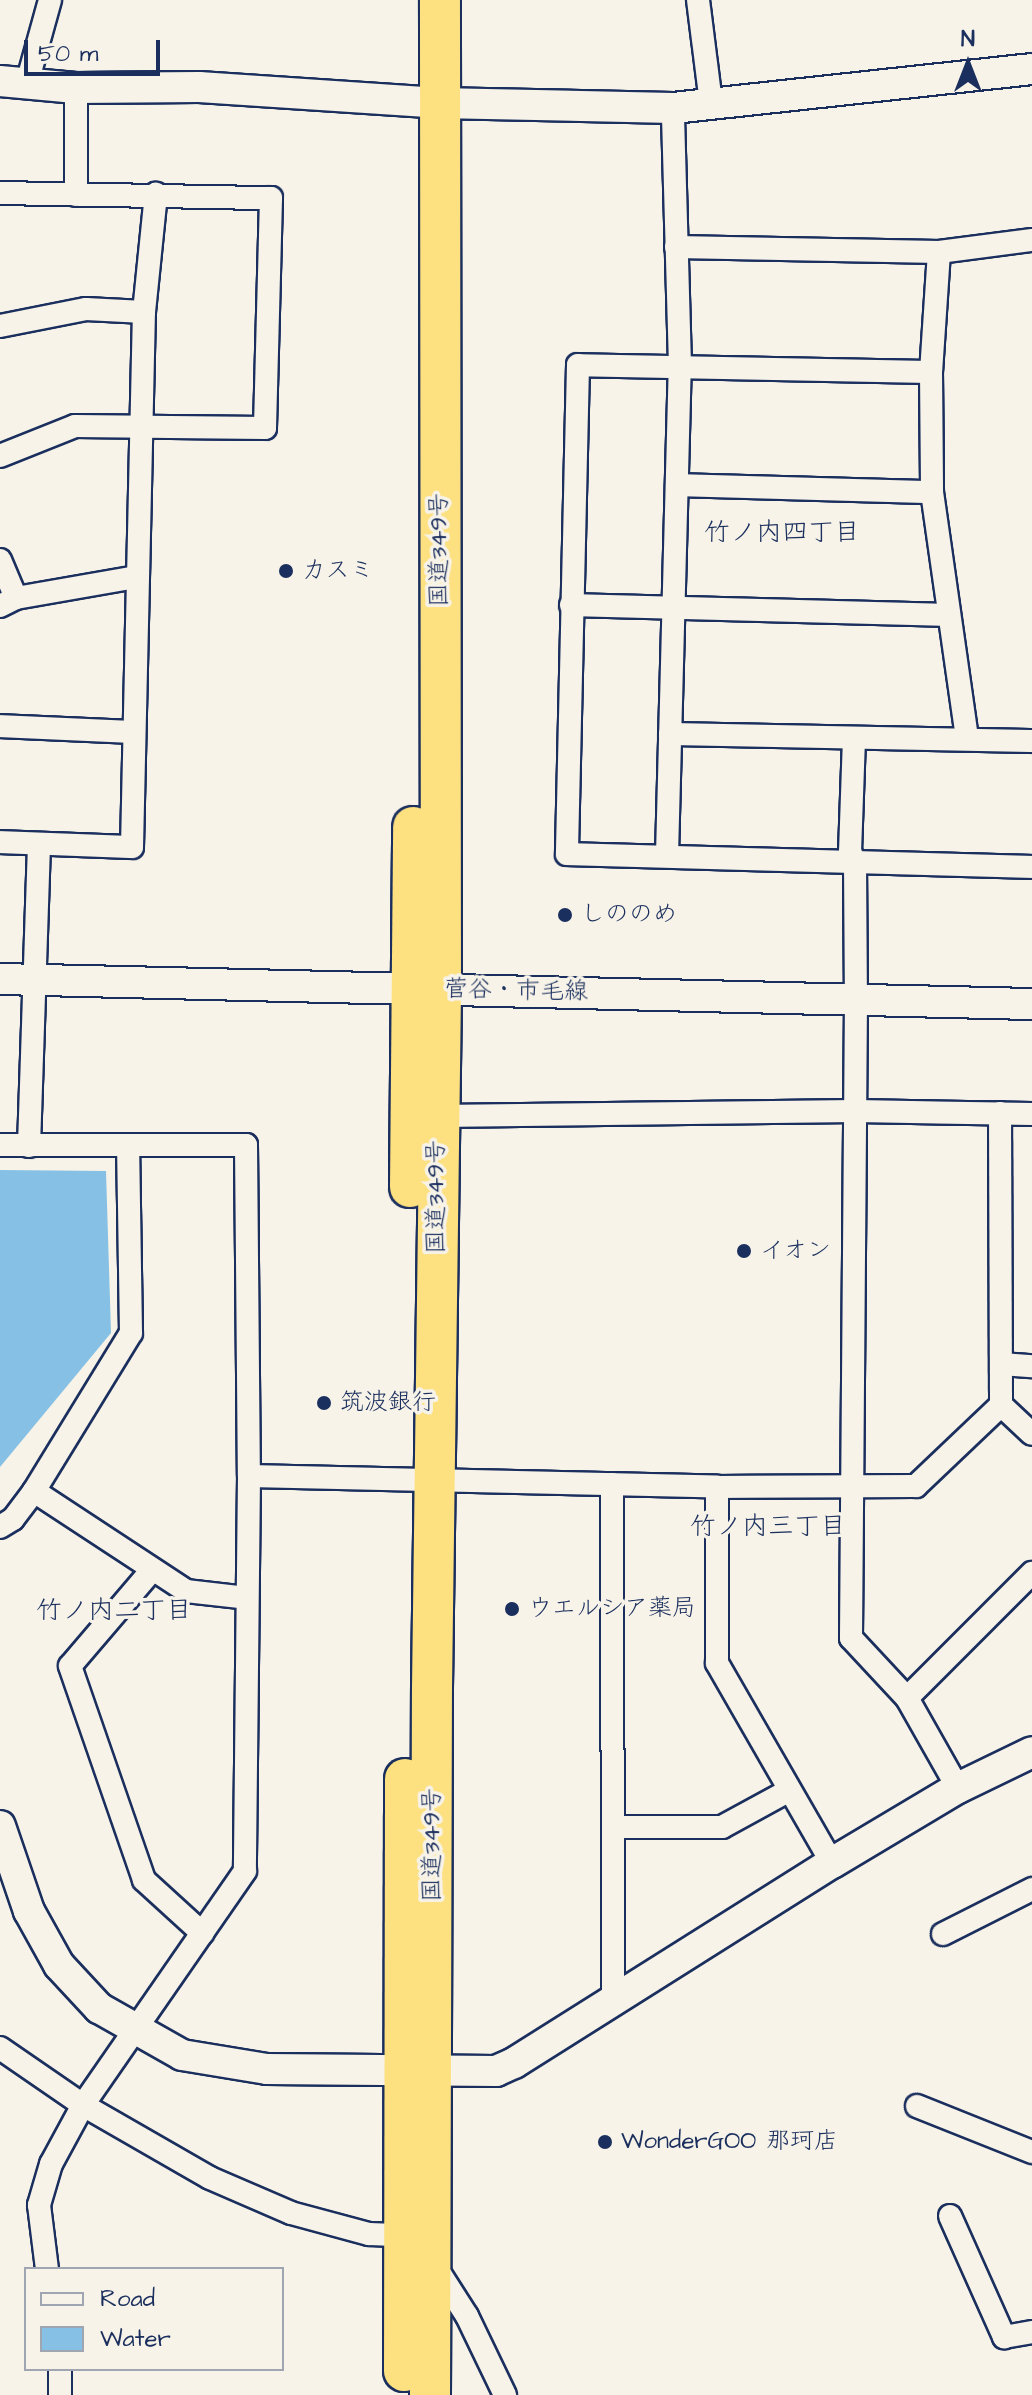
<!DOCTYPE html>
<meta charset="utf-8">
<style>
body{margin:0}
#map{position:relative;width:1032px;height:2395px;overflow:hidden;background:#f7f3e8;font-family:"Architects Daughter","Klee One",sans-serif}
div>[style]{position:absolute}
.water>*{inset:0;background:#86c1e5}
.roads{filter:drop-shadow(2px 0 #1b2f5e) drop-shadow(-2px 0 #1b2f5e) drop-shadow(0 2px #1b2f5e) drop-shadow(0 -2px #1b2f5e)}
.street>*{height:22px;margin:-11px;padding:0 11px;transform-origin:11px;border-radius:11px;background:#f7f3e8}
.secondary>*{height:30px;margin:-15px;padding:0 15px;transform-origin:15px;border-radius:15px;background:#f7f3e8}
.highway>*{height:40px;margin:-20px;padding:0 20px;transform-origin:20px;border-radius:20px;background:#fde080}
.dots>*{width:22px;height:22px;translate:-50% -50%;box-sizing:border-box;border:4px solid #f7f3e8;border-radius:50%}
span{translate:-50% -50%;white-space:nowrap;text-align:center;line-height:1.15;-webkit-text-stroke:7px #f7f3e8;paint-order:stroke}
.street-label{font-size:24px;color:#1b2f5e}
.poi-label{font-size:24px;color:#1b2f5e}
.left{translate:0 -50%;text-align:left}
.neighbourhood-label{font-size:26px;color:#1b2f5e}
.legend{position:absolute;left:24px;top:2267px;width:260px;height:104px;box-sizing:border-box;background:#f7f3e8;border:2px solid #9fa5b1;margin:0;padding:10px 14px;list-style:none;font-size:24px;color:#1b2f5e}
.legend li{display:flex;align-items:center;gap:16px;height:40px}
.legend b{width:40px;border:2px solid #9fa5b1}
.north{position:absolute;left:928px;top:24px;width:80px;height:80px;-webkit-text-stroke:6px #f7f3e8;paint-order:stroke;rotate:0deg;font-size:22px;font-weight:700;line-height:32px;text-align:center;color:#1b2f5e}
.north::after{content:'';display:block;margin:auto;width:28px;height:36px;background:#1b2f5e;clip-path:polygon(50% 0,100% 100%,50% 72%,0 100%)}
.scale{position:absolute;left:24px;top:40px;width:136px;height:36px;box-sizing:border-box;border:4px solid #1b2f5e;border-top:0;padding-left:10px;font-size:24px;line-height:28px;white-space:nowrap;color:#1b2f5e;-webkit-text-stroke:6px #f7f3e8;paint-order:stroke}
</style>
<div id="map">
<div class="water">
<i style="clip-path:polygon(0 1170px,106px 1171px,111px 1333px,0 1467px)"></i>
</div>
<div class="roads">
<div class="street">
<i style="left:698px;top:0;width:104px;rotate:82.8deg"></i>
<i style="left:27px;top:83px;width:86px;rotate:-74.5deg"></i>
<i style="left:0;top:193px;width:271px;rotate:1.1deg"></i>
<i style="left:271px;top:198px;width:230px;rotate:91.5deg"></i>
<i style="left:265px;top:428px;width:190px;rotate:-179.4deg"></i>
<i style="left:75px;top:426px;width:81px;rotate:158.2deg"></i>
<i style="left:76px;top:195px;width:107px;rotate:-90deg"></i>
<i style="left:676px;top:247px;width:263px;rotate:1.1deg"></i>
<i style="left:939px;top:252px;width:94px;rotate:-7.4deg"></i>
<i style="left:939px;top:252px;width:120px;rotate:93.8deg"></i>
<i style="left:931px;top:372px;width:120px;rotate:89.5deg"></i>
<i style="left:932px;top:492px;width:247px;rotate:81.9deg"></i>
<i style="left:0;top:326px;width:88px;rotate:-11.2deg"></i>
<i style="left:86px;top:309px;width:58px;rotate:3deg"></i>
<i style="left:931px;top:372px;width:353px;rotate:-178.9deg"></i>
<i style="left:578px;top:365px;width:489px;rotate:91.3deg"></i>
<i style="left:567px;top:854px;width:465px;rotate:1.6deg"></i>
<i style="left:677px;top:485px;width:255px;rotate:1.6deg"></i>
<i style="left:0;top:560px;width:41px;rotate:67.2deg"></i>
<i style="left:571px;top:605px;width:378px;rotate:1.5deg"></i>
<i style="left:0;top:606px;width:18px;rotate:-27deg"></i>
<i style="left:16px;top:598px;width:122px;rotate:-9.9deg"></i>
<i style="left:0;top:726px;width:133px;rotate:2.6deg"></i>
<i style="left:670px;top:734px;width:362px;rotate:1.1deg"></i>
<i style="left:854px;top:738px;width:113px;rotate:92deg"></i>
<i style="left:850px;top:851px;width:13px;rotate:67deg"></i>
<i style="left:855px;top:863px;width:136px;rotate:89.6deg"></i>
<i style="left:856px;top:999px;width:639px;rotate:90.45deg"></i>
<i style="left:851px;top:1638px;width:82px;rotate:47deg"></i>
<i style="left:907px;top:1698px;width:103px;rotate:60.5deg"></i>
<i style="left:0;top:842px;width:132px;rotate:2.2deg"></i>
<i style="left:132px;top:847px;width:535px;rotate:-88.72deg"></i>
<i style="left:144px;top:312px;width:119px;rotate:-84.2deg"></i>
<i style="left:667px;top:855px;width:489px;rotate:-88.5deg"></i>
<i style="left:680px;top:366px;width:258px;rotate:-91.6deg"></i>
<i style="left:1000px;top:1113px;width:292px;rotate:89.8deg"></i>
<i style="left:1001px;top:1405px;width:42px;rotate:43.1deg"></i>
<i style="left:438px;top:1116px;width:418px;rotate:-0.7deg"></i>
<i style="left:856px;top:1111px;width:176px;rotate:1deg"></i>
<i style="left:0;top:1145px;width:246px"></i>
<i style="left:246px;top:1145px;width:331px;rotate:89.5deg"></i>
<i style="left:249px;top:1476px;width:395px;rotate:90.6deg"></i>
<i style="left:245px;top:1871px;width:285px;rotate:124.7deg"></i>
<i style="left:83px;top:2105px;width:67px;rotate:118.5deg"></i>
<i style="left:51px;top:2164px;width:43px;rotate:106.3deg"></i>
<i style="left:39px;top:2205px;width:64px;rotate:82.9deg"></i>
<i style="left:29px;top:1146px;width:302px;rotate:-88.1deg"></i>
<i style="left:1001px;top:1364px;width:31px;rotate:4deg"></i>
<i style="left:249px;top:1476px;width:468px;rotate:1.3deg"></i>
<i style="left:717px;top:1487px;width:199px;rotate:-0.3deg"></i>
<i style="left:916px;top:1486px;width:117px;rotate:-43.6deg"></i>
<i style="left:612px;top:1484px;width:515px;rotate:89.89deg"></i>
<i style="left:717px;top:1487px;width:176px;rotate:90deg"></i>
<i style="left:717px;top:1663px;width:231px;rotate:60.1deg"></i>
<i style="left:34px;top:1491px;width:182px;rotate:33.3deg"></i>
<i style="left:186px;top:1591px;width:61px;rotate:6.5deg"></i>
<i style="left:0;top:1527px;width:15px;rotate:-32deg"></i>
<i style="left:13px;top:1519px;width:35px;rotate:-53deg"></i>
<i style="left:34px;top:1491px;width:185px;rotate:-58.5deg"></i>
<i style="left:131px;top:1333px;width:187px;rotate:-90.9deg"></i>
<i style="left:152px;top:1570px;width:126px;rotate:130.5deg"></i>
<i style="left:70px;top:1666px;width:226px;rotate:70.9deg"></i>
<i style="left:144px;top:1880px;width:79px;rotate:42.4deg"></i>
<i style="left:907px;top:1698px;width:177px;rotate:-45deg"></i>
<i style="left:613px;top:1827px;width:109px"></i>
<i style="left:722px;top:1827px;width:77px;rotate:-28.6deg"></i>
<i style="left:943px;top:1934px;width:100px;rotate:-26.8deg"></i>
<i style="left:0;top:2048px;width:101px;rotate:34.5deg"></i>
<i style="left:83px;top:2105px;width:146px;rotate:29.9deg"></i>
<i style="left:210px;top:2178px;width:88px;rotate:23.4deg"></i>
<i style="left:291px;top:2213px;width:81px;rotate:15.1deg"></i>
<i style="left:369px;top:2234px;width:33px;rotate:2deg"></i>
<i style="left:917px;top:2106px;width:124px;rotate:21.8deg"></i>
<i style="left:950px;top:2216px;width:133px;rotate:65.9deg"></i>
<i style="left:1004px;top:2337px;width:28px;rotate:-10deg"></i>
<i style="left:435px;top:2266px;width:59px;rotate:57.4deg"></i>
<i style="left:467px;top:2316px;width:88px;rotate:64.3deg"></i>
<i style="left:60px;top:2369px;width:26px;rotate:90deg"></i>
</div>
<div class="secondary">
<i style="left:0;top:81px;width:76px;rotate:5.3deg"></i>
<i style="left:76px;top:88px;width:123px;rotate:-0.5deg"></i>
<i style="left:199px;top:87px;width:240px;rotate:3.8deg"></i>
<i style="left:438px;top:103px;width:235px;rotate:1.2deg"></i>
<i style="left:673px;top:108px;width:361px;rotate:-6.2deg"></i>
<i style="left:0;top:979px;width:1032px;rotate:1.39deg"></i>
<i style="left:0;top:1826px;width:90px;rotate:71.2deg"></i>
<i style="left:29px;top:1911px;width:62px;rotate:60.9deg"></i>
<i style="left:59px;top:1965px;width:59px;rotate:47.1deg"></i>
<i style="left:99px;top:2008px;width:95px;rotate:29.5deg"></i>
<i style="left:182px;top:2055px;width:86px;rotate:9.4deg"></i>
<i style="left:267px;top:2069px;width:229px;rotate:0.5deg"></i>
<i style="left:496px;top:2071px;width:20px;rotate:-24deg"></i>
<i style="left:514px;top:2063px;width:376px;rotate:-32.2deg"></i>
<i style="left:832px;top:1863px;width:147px;rotate:-30.8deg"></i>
<i style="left:958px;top:1788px;width:82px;rotate:-25.9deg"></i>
</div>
<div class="highway">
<i style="left:410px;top:1187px;width:360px;rotate:-89.5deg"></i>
<i style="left:404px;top:2371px;width:592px;rotate:-89.9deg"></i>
<i style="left:430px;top:2395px;width:707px;rotate:-89.84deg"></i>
<i style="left:432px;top:1688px;width:699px;rotate:-89.26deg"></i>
<i style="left:441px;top:989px;width:989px;rotate:-90.06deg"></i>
</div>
</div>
<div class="dots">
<i style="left:286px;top:571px;background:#1b2f5e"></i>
<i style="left:565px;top:915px;background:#1b2f5e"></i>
<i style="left:744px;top:1251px;background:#1b2f5e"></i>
<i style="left:324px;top:1403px;background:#1b2f5e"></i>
<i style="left:512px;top:1609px;background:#1b2f5e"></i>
<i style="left:605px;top:2142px;background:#1b2f5e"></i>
</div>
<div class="street-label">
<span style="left:440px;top:550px;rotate:-90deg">国道349号</span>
<span style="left:516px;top:991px;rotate:1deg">菅谷・市毛線</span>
<span style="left:437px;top:1197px;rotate:-90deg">国道349号</span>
<span style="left:433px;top:1845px;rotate:-90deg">国道349号</span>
</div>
<div class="poi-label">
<span class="left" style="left:302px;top:571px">カスミ</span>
<span class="left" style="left:581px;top:915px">しののめ</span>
<span class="left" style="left:760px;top:1251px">イオン</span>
<span class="left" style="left:340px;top:1403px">筑波銀行</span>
<span class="left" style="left:528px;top:1609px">ウエルシア薬局</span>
<span class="left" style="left:621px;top:2142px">WonderGOO 那珂店</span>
</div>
<div class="neighbourhood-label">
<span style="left:782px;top:533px">竹ノ内四丁目</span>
<span style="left:768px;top:1527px">竹ノ内三丁目</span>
<span style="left:114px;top:1611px">竹ノ内二丁目</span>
</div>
<ul class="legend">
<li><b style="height:10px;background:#f7f3e8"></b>Road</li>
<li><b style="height:22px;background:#86c1e5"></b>Water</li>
</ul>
<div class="north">N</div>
<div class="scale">50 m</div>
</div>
